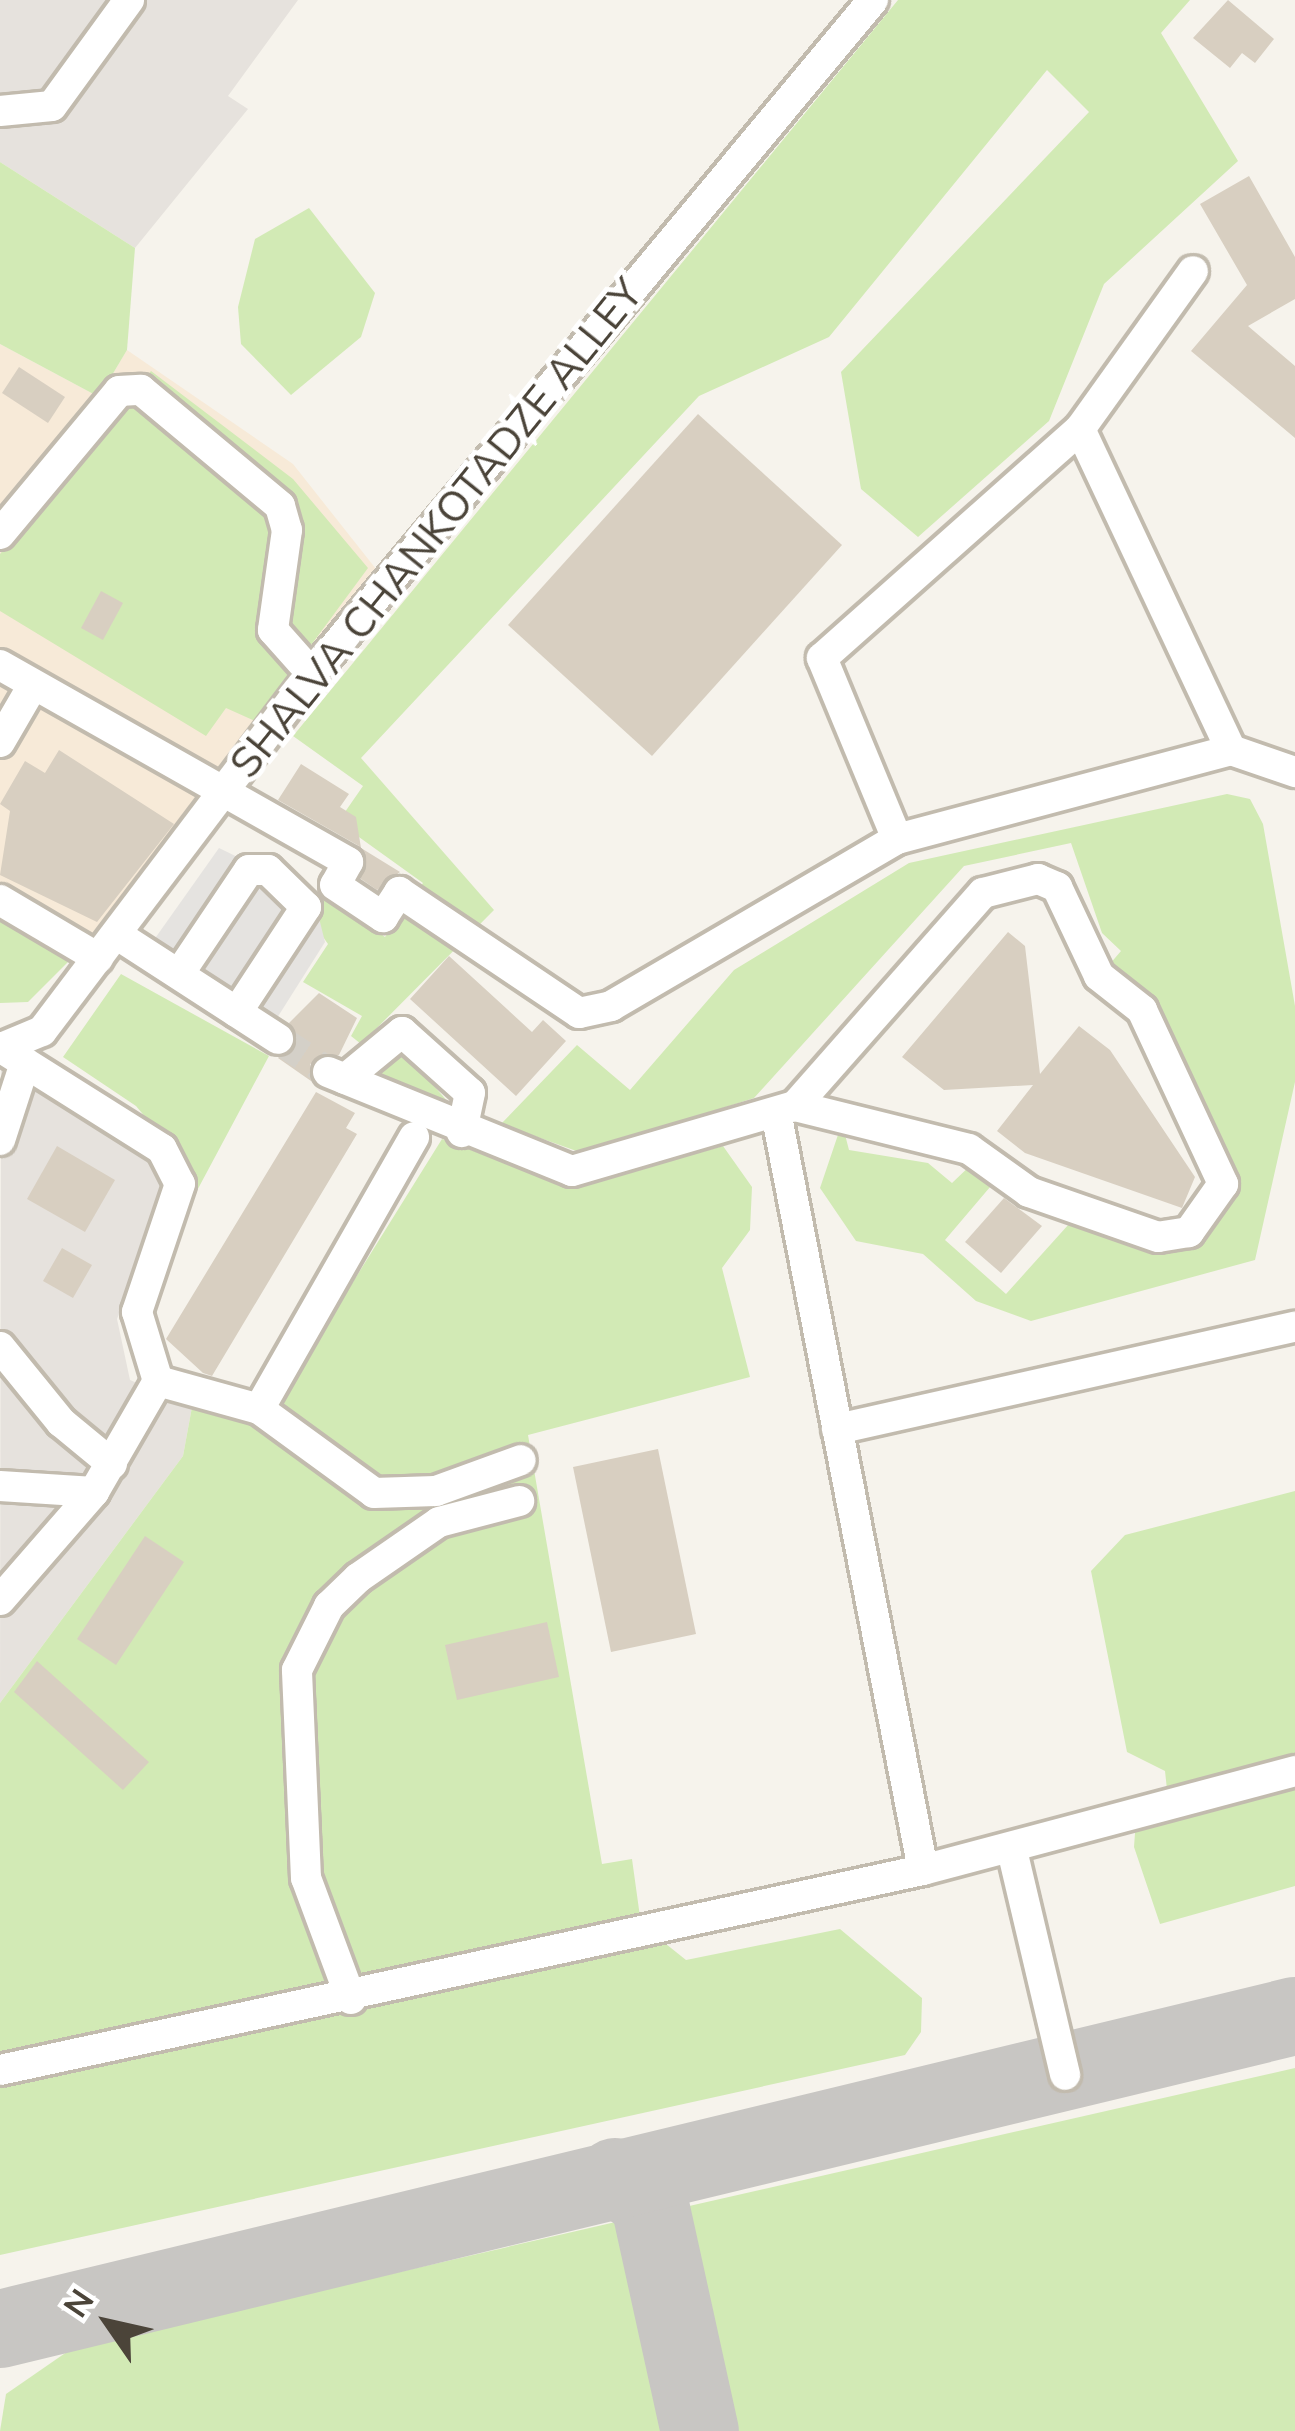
<!DOCTYPE html>
<style>
body{margin:0}
#map{position:relative;width:1295px;height:2431px;overflow:hidden;background:#f6f3ec;font-family:Mulish,sans-serif}
div>[style]{position:absolute}
.commercial>*{inset:0;background:#f7ead8}
.industrial>*{inset:0;background:#e6e2dd}
.green>*{inset:0;background:#d2eab5}
.parking>*{inset:0;background:#e5e3e0}
.taxiway>*{height:78px;margin:-39px;padding:0 39px;transform-origin:39px;border-radius:39px;background:#c8c6c3}
.building>*{inset:0;background:#d8cfc1}
.minor-tunnel>*{height:30px;margin-top:-15px;transform-origin:0;background:repeating-linear-gradient(90deg,#d4d0c8 0 30px,transparent 0 45px)}
.roads{filter:drop-shadow(3px 0 #c2bbae) drop-shadow(-3px 0 #c2bbae) drop-shadow(0 3px #c2bbae) drop-shadow(0 -3px #c2bbae)}
.minor>*{height:30px;margin:-15px;padding:0 15px;transform-origin:15px;border-radius:15px;background:#fff}
span{translate:-50% -50%;white-space:nowrap;text-align:center;line-height:1.15;-webkit-text-stroke:10px #fff;paint-order:stroke}
.street-label{font-size:42px;color:#4b4439}
.north{position:absolute;left:48px;top:2263px;width:120px;height:120px;-webkit-text-stroke:9px #fff;paint-order:stroke;rotate:304deg;font-size:33px;font-weight:700;line-height:48px;text-align:center;color:#4b4439}
.north::after{content:'';display:block;margin:auto;width:42px;height:54px;background:#4b4439;clip-path:polygon(50% 0,100% 100%,50% 72%,0 100%)}
</style>
<div id="map">
<div class="commercial">
<i style="clip-path:polygon(0 344px,99px 397px,127px 350px,293px 464px,380px 574px,76px 954px,0 911px)"></i>
</div>
<div class="industrial">
<i style="clip-path:polygon(0 0,298px 0,228px 96px,248px 109px,135px 248px,0 162px)"></i>
<i style="clip-path:polygon(1px 1070px,46px 1084px,156px 1153px,164px 1195px,117px 1319px,130px 1380px,192px 1407px,183px 1456px,0 1703px)"></i>
</div>
<div class="green">
<i style="clip-path:polygon(898px 0,1190px 0,1161px 33px,1238px 161px,1104px 284px,1049px 421px,918px 537px,861px 489px,841px 372px,1089px 112px,1047px 70px,829px 337px,699px 396px,361px 758px,494px 910px,361px 1044px,351px 1036px,362px 1016px,303px 982px,328px 944px,316px 927px,318px 889px,385px 937px,423px 883px,338px 822px,363px 786px,293px 736px)"></i>
<i style="clip-path:polygon(0 162px,135px 248px,127px 350px,99px 397px,0 344px)"></i>
<i style="clip-path:polygon(309px 208px,375px 293px,361px 337px,291px 395px,241px 344px,238px 307px,255px 239px)"></i>
<i style="clip-path:polygon(151px 371px,293px 479px,368px 568px,255px 721px,226px 708px,206px 736px,0 611px,0 554px)"></i>
<i style="clip-path:polygon(1227px 794px,1250px 799px,1263px 824px,1295px 1006px,1295px 1082px,1255px 1260px,1031px 1321px,976px 1301px,923px 1254px,856px 1241px,820px 1188px,842px 1123px,849px 1150px,928px 1163px,952px 1183px,974px 1162px,996px 1180px,945px 1240px,1006px 1294px,1069px 1224px,1186px 1241px,1224px 1172px,1109px 965px,1121px 951px,1102px 933px,1071px 843px,964px 866px,754px 1098px,582px 1153px,501px 1124px,577px 1045px,630px 1090px,734px 970px,909px 863px)"></i>
<i style="clip-path:polygon(0 911px,76px 954px,28px 1002px,0 1003px)"></i>
<i style="clip-path:polygon(121px 974px,269px 1056px,169px 1243px,142px 1319px,183px 1162px,136px 1106px,63px 1057px)"></i>
<i style="clip-path:polygon(393px 1054px,407px 1055px,455px 1110px,376px 1075px)"></i>
<i style="clip-path:polygon(442px 1139px,572px 1188px,723px 1146px,752px 1187px,750px 1230px,722px 1268px,750px 1377px,528px 1435px,602px 1864px,632px 1859px,641px 1924px,686px 1960px,840px 1929px,922px 1998px,921px 2032px,905px 2055px,0 2255px,0 1703px,183px 1456px,192px 1407px,262px 1428px)"></i>
<i style="clip-path:polygon(1295px 1491px,1295px 1886px,1160px 1924px,1134px 1847px,1136px 1819px,1168px 1799px,1165px 1771px,1127px 1752px,1091px 1571px,1125px 1535px)"></i>
<i style="clip-path:polygon(1295px 2068px,1295px 2431px,725px 2431px,676px 2209px)"></i>
<i style="clip-path:polygon(633px 2218px,680px 2431px,0 2431px,6px 2394px,74px 2347px)"></i>
</div>
<div class="parking">
<i style="clip-path:polygon(219px 848px,313px 894px,325px 942px,260px 1045px,139px 961px)"></i>
</div>
<div class="taxiway">
<i style="left:615px;top:2177px;width:41px;rotate:34.1deg"></i>
<i style="left:649px;top:2200px;width:237px;rotate:77.6deg"></i>
<i style="left:0;top:2329px;width:1332px;rotate:-13.59deg"></i>
</div>
<div class="building">
<i style="clip-path:polygon(1228px 0,1274px 39px,1255px 63px,1242px 53px,1230px 68px,1193px 38px)"></i>
<i style="clip-path:polygon(1249px 176px,1295px 257px,1295px 299px,1248px 326px,1295px 366px,1295px 438px,1191px 351px,1247px 285px,1200px 204px)"></i>
<i style="clip-path:polygon(19px 367px,65px 397px,48px 423px,2px 393px)"></i>
<i style="clip-path:polygon(698px 414px,842px 545px,652px 756px,508px 625px)"></i>
<i style="clip-path:polygon(101px 591px,123px 603px,103px 640px,81px 628px)"></i>
<i style="clip-path:polygon(59px 750px,174px 824px,97px 922px,0 875px,10px 811px,0 804px,25px 761px,45px 773px)"></i>
<i style="clip-path:polygon(301px 764px,349px 794px,340px 807px,356px 817px,361px 848px,400px 872px,377px 890px,361px 879px,359px 846px,278px 800px)"></i>
<i style="clip-path:polygon(1008px 932px,1025px 946px,1040px 1074px,1079px 1026px,1110px 1050px,1195px 1177px,1182px 1208px,1025px 1153px,997px 1131px,1033px 1085px,944px 1090px,902px 1057px)"></i>
<i style="clip-path:polygon(449px 956px,532px 1032px,543px 1020px,566px 1041px,516px 1096px,410px 999px)"></i>
<i style="clip-path:polygon(319px 993px,357px 1018px,339px 1055px,310px 1064px,311px 1081px,278px 1058px,297px 1041px,289px 1023px)"></i>
<i style="clip-path:polygon(316px 1092px,355px 1113px,346px 1128px,357px 1134px,212px 1376px,203px 1373px,166px 1339px)"></i>
<i style="clip-path:polygon(57px 1146px,115px 1180px,85px 1232px,27px 1199px)"></i>
<i style="clip-path:polygon(1004px 1198px,1042px 1226px,1001px 1273px,965px 1242px)"></i>
<i style="clip-path:polygon(62px 1248px,92px 1265px,73px 1298px,43px 1281px)"></i>
<i style="clip-path:polygon(658px 1449px,696px 1634px,611px 1652px,573px 1467px)"></i>
<i style="clip-path:polygon(145px 1536px,184px 1562px,116px 1665px,77px 1639px)"></i>
<i style="clip-path:polygon(547px 1622px,559px 1677px,457px 1700px,445px 1645px)"></i>
<i style="clip-path:polygon(37px 1661px,149px 1762px,123px 1790px,14px 1692px)"></i>
</div>
<div class="minor-tunnel">
<i style="left:278px;top:1039px;width:60px;rotate:33.4deg"></i>
</div>
<div class="roads">
<div class="minor">
<i style="left:0;top:111px;width:52px;rotate:-5.5deg"></i>
<i style="left:52px;top:106px;width:131px;rotate:-54deg"></i>
<i style="left:1080px;top:429px;width:194px;rotate:-54.4deg"></i>
<i style="left:0;top:534px;width:186px;rotate:-50.2deg"></i>
<i style="left:119px;top:391px;width:22px;rotate:-3deg"></i>
<i style="left:141px;top:390px;width:181px;rotate:39.8deg"></i>
<i style="left:280px;top:506px;width:25px;rotate:74deg"></i>
<i style="left:287px;top:530px;width:101px;rotate:98deg"></i>
<i style="left:273px;top:630px;width:59px;rotate:48.4deg"></i>
<i style="left:0;top:665px;width:400px;rotate:29.5deg"></i>
<i style="left:348px;top:862px;width:26px;rotate:119deg"></i>
<i style="left:335px;top:885px;width:58px;rotate:33.7deg"></i>
<i style="left:383px;top:917px;width:30px;rotate:-57deg"></i>
<i style="left:399px;top:892px;width:217px;rotate:33.9deg"></i>
<i style="left:579px;top:1013px;width:33px;rotate:-12deg"></i>
<i style="left:611px;top:1006px;width:331px;rotate:-30.3deg"></i>
<i style="left:897px;top:839px;width:346px;rotate:-14.9deg"></i>
<i style="left:1231px;top:750px;width:68px;rotate:19deg"></i>
<i style="left:0;top:742px;width:66px;rotate:-59.9deg"></i>
<i style="left:897px;top:839px;width:196px;rotate:-112.5deg"></i>
<i style="left:822px;top:658px;width:345px;rotate:-41.6deg"></i>
<i style="left:1080px;top:429px;width:355px;rotate:64.8deg"></i>
<i style="left:0;top:900px;width:114px;rotate:30.6deg"></i>
<i style="left:116px;top:934px;width:193px;rotate:32.9deg"></i>
<i style="left:179px;top:974px;width:125px;rotate:-56.1deg"></i>
<i style="left:249px;top:870px;width:19px"></i>
<i style="left:268px;top:870px;width:53px;rotate:44.2deg"></i>
<i style="left:306px;top:907px;width:126px;rotate:123.3deg"></i>
<i style="left:0;top:1047px;width:191px;rotate:32.2deg"></i>
<i style="left:162px;top:1149px;width:39px;rotate:63deg"></i>
<i style="left:180px;top:1184px;width:135px;rotate:108.6deg"></i>
<i style="left:137px;top:1312px;width:72px;rotate:73.1deg"></i>
<i style="left:158px;top:1381px;width:128px;rotate:120deg"></i>
<i style="left:94px;top:1492px;width:143px;rotate:131deg"></i>
<i style="left:1px;top:1048px;width:44px;rotate:-22.5deg"></i>
<i style="left:42px;top:1031px;width:448px;rotate:-52.9deg"></i>
<i style="left:312px;top:674px;width:877px;rotate:-50.23deg"></i>
<i style="left:328px;top:1072px;width:263px;rotate:22.1deg"></i>
<i style="left:572px;top:1171px;width:232px;rotate:-16.3deg"></i>
<i style="left:795px;top:1106px;width:284px;rotate:-48.6deg"></i>
<i style="left:983px;top:893px;width:57px;rotate:-14.3deg"></i>
<i style="left:1038px;top:879px;width:21px;rotate:23deg"></i>
<i style="left:1057px;top:887px;width:98px;rotate:64.7deg"></i>
<i style="left:1099px;top:976px;width:55px;rotate:38.3deg"></i>
<i style="left:1142px;top:1010px;width:192px;rotate:65deg"></i>
<i style="left:1223px;top:1184px;width:59px;rotate:125.3deg"></i>
<i style="left:1189px;top:1232px;width:31px;rotate:171deg"></i>
<i style="left:1158px;top:1237px;width:137px;rotate:-160.8deg"></i>
<i style="left:1029px;top:1192px;width:74px;rotate:-144.4deg"></i>
<i style="left:969px;top:1149px;width:179px;rotate:-166.1deg"></i>
<i style="left:345px;top:1079px;width:74px;rotate:-39.5deg"></i>
<i style="left:402px;top:1032px;width:91px;rotate:41.9deg"></i>
<i style="left:470px;top:1093px;width:40px;rotate:102deg"></i>
<i style="left:776px;top:1112px;width:772px;rotate:79.02deg"></i>
<i style="left:0;top:1140px;width:81px;rotate:-72deg"></i>
<i style="left:0;top:1347px;width:97px;rotate:50.9deg"></i>
<i style="left:61px;top:1422px;width:66px;rotate:39.5deg"></i>
<i style="left:158px;top:1381px;width:105px;rotate:15.5deg"></i>
<i style="left:259px;top:1409px;width:313px;rotate:-60.3deg"></i>
<i style="left:259px;top:1409px;width:142px;rotate:36.1deg"></i>
<i style="left:374px;top:1493px;width:62px;rotate:-1.8deg"></i>
<i style="left:436px;top:1491px;width:90px;rotate:-20deg"></i>
<i style="left:837px;top:1429px;width:469px;rotate:-12.6deg"></i>
<i style="left:0;top:1486px;width:94px;rotate:3.7deg"></i>
<i style="left:1012px;top:1850px;width:231px;rotate:76.7deg"></i>
<i style="left:351px;top:1999px;width:129px;rotate:-110.4deg"></i>
<i style="left:306px;top:1878px;width:208px;rotate:-92.5deg"></i>
<i style="left:297px;top:1670px;width:72px;rotate:-63.4deg"></i>
<i style="left:329px;top:1606px;width:40px;rotate:-44deg"></i>
<i style="left:358px;top:1578px;width:98px;rotate:-34.7deg"></i>
<i style="left:439px;top:1522px;width:83px;rotate:-14.7deg"></i>
<i style="left:0;top:2070px;width:944px;rotate:-12.23deg"></i>
<i style="left:923px;top:1870px;width:385px;rotate:-14.9deg"></i>
</div>
</div>
<div class="street-label">
<span style="left:436px;top:528px;rotate:-51deg">SHALVA CHANKOTADZE ALLEY</span>
</div>
<div class="north">N</div>
</div>
